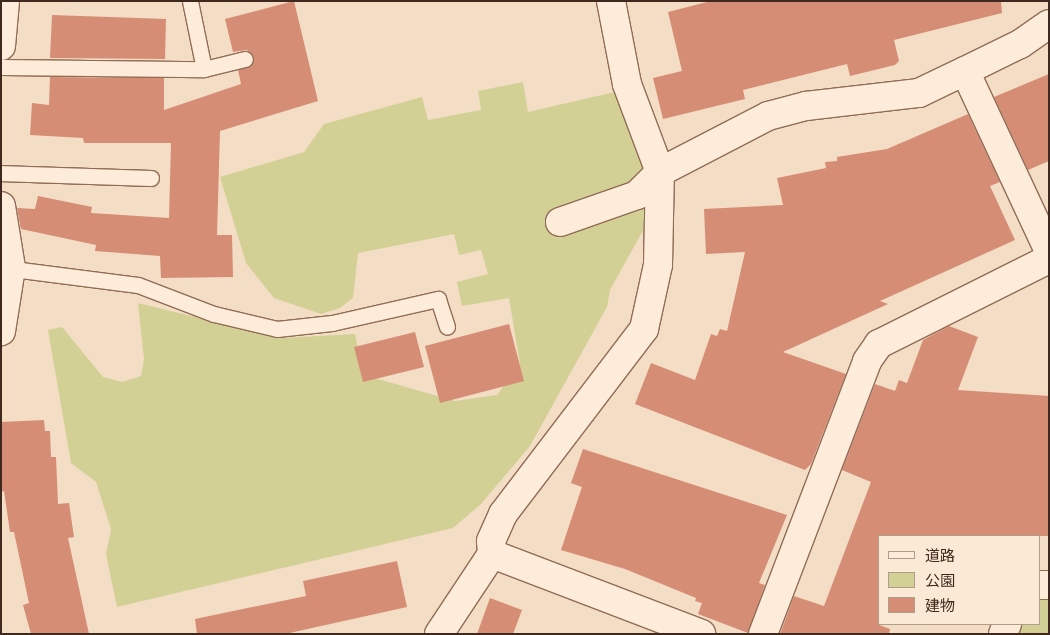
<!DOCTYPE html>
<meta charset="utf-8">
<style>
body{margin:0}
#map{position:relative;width:1050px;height:635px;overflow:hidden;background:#f3ddc4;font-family:Bitter,"Noto Sans JP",serif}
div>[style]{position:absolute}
.green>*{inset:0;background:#d3d096}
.building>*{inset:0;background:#d68d75}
.roads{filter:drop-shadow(1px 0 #916c57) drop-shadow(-1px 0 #916c57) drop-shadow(0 1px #916c57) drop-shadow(0 -1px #916c57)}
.service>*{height:15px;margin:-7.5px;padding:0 7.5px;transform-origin:7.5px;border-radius:7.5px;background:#fdecd9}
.minor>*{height:28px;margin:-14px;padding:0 14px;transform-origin:14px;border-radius:14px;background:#fdecd9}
span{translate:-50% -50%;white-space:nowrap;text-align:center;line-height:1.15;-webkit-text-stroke:5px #fae9d5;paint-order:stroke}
.frame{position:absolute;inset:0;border:2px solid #3f281d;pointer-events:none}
.legend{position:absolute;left:878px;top:535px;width:162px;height:90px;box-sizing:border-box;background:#fae9d5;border:1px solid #af9c8b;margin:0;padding:6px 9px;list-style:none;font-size:15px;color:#3f281d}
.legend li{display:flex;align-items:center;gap:10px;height:25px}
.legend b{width:25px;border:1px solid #af9c8b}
</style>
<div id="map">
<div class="green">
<i style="clip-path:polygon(523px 82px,528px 112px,619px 91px,655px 209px,610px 290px,607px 307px,530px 446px,481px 504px,453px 528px,117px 607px,106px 554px,111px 529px,96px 482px,71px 463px,48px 330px,62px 327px,103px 377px,122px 382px,141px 376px,144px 359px,138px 303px,282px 338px,355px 334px,364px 375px,455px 401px,497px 395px,520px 364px,509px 298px,462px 306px,457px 282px,488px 274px,481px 250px,459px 255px,454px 234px,358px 253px,353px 298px,340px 308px,321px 314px,274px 298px,246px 263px,220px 177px,304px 152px,324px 124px,422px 97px,428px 120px,481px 110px,478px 91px)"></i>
<i style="clip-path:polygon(1039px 598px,1049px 598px,1049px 634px,1018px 634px,1021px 624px,1039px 624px)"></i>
</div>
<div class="building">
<i style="clip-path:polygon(294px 1px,318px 101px,220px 131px,217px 235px,232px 235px,233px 277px,161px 278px,160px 256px,95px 251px,96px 245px,21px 229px,17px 208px,35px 209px,38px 196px,92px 207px,91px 213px,169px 218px,171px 143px,84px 143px,83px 138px,30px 135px,32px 103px,49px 105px,50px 77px,164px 78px,164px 110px,241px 84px,238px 70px,251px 66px,254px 57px,247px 50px,233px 52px,225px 19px)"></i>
<i style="clip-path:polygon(711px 1px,1001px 1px,1002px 13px,894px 40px,899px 61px,895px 65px,850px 76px,847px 64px,743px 90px,745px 99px,663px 119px,653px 78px,682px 71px,668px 12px)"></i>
<i style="clip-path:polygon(52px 15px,166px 19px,165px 59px,50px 58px)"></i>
<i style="clip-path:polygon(1049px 74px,1049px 161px,1028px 170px,994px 97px)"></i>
<i style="clip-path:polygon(968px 114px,1000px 182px,990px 186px,1015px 240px,880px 301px,888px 304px,783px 352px,846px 374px,811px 464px,805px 470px,635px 404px,651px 363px,695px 380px,711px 334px,717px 336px,720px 329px,727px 331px,745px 252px,706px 254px,704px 209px,783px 205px,777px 178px,826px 168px,825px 162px,837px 161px,837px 157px,887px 149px)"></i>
<i style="clip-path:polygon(509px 324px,524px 381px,440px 403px,425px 346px)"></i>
<i style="clip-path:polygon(949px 326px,978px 337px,958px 390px,1049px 396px,1049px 536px,879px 536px,879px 625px,890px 629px,889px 634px,780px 634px,794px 596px,824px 606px,871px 482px,842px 470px,875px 384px,895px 391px,899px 380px,907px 383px,923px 340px)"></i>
<i style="clip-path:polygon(415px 332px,424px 367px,363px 382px,354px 347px)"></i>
<i style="clip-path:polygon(44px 420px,45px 431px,50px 431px,51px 457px,56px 457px,58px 504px,69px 503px,74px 537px,68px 538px,89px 634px,31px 634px,23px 605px,29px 603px,14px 532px,10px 532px,4px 491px,1px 492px,1px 422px)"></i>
<i style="clip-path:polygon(583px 449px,787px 515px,759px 583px,765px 585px,748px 633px,698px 614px,702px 603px,695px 601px,696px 598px,625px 569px,561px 550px,582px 487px,571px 483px)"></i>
<i style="clip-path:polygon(397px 561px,407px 607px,285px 634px,197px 634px,195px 619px,306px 596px,303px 581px)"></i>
<i style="clip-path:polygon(490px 598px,522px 610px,513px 634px,477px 634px)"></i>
</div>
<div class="roads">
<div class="service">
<i style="left:190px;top:1px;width:69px;rotate:78.4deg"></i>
<i style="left:1px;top:67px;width:203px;rotate:0.6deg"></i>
<i style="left:204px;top:69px;width:42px;rotate:-13.7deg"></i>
<i style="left:1px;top:173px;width:150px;rotate:1.9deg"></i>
<i style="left:5px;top:268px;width:134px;rotate:7.3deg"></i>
<i style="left:138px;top:285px;width:81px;rotate:20.9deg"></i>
<i style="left:214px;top:314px;width:65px;rotate:13.4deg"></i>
<i style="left:277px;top:329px;width:55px;rotate:-6.2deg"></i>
<i style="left:332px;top:323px;width:109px;rotate:-12.8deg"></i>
<i style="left:438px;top:299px;width:29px;rotate:72deg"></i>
</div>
<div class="minor">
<i style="left:1049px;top:24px;width:35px;rotate:145deg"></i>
<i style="left:1020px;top:44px;width:61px;rotate:153.9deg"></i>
<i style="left:965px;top:71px;width:199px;rotate:65deg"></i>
<i style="left:1px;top:46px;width:45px;rotate:-84.9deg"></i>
<i style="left:1px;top:206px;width:63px;rotate:80.8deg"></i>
<i style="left:11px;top:268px;width:64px;rotate:99deg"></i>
<i style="left:560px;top:222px;width:82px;rotate:-19.3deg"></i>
<i style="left:637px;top:195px;width:33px;rotate:-45deg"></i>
<i style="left:660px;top:172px;width:122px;rotate:-27.4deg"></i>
<i style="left:768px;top:116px;width:39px;rotate:-15deg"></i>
<i style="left:806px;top:106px;width:114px;rotate:-6.6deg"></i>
<i style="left:919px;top:93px;width:51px;rotate:-25.6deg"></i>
<i style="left:492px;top:554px;width:13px;rotate:-94deg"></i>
<i style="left:491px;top:541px;width:30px;rotate:-66deg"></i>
<i style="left:503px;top:514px;width:233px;rotate:-52.7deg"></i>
<i style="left:644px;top:329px;width:66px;rotate:-77.7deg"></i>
<i style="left:658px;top:265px;width:93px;rotate:-88.8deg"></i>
<i style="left:660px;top:172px;width:94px;rotate:-110.6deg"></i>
<i style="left:627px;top:84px;width:85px;rotate:-100.9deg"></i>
<i style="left:1039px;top:585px;width:10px"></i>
<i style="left:439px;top:634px;width:96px;rotate:-56.5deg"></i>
<i style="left:492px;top:554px;width:224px;rotate:20.9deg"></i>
<i style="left:763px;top:634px;width:292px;rotate:-69.1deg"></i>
<i style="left:867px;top:361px;width:21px;rotate:-55deg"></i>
<i style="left:879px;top:344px;width:190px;rotate:-26.6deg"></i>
<i style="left:1003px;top:634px;width:11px;rotate:-68deg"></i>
</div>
</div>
<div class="frame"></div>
<ul class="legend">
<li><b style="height:6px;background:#fdecd9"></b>道路</li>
<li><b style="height:14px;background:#d3d096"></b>公園</li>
<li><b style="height:14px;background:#d68d75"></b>建物</li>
</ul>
</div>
